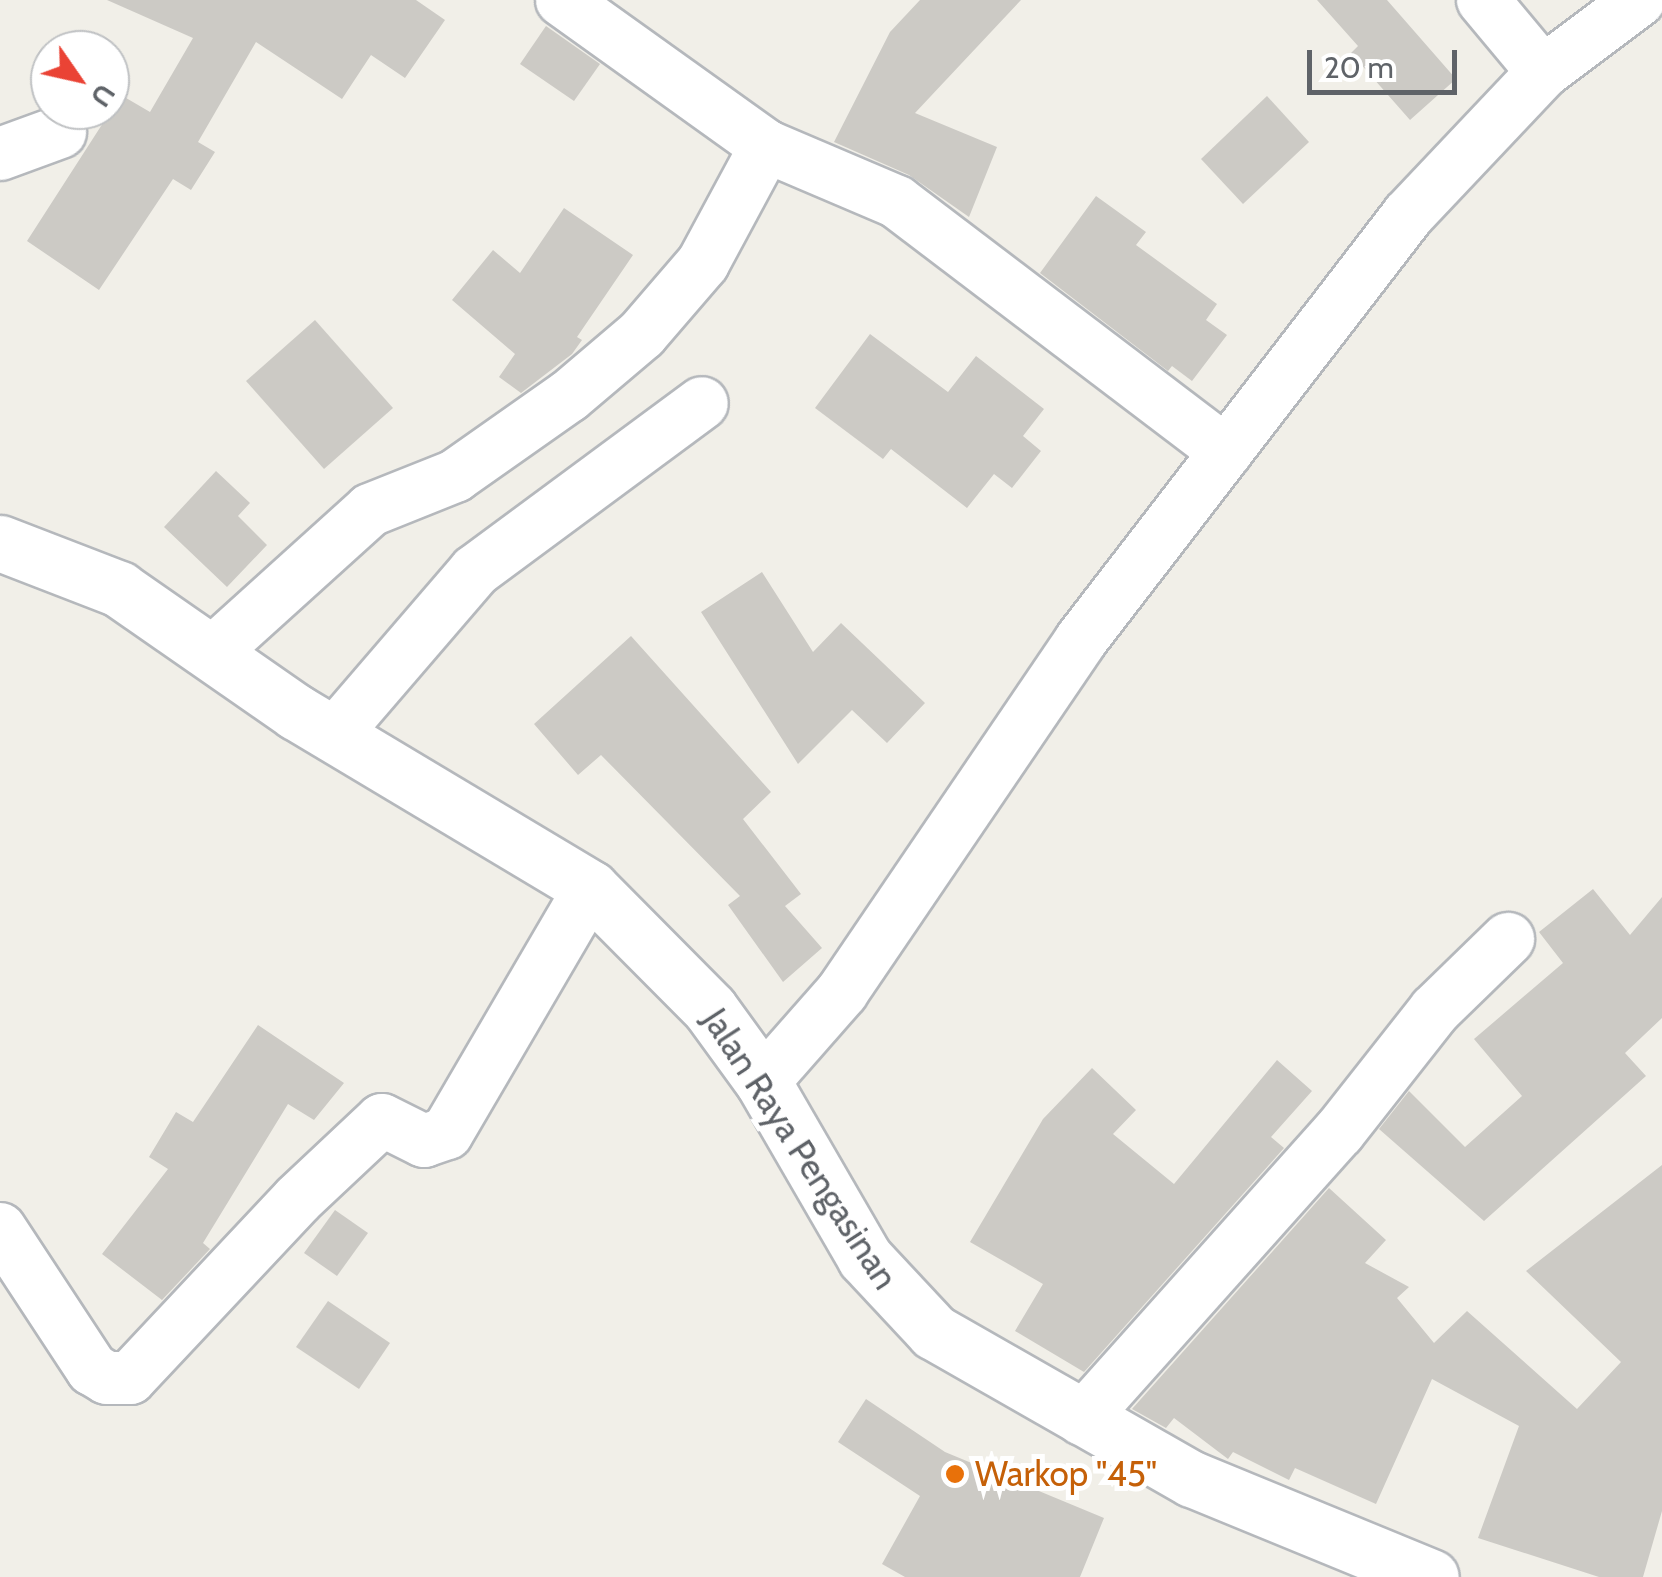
<!DOCTYPE html>
<style>
body{margin:0}
#map{position:relative;width:1662px;height:1577px;overflow:hidden;background:#f1efe8;font-family:Cabin,sans-serif}
div>[style]{position:absolute}
.building>*{inset:0;background:#cccac5}
.roads{filter:drop-shadow(2px 0 #b5b8bc) drop-shadow(-2px 0 #b5b8bc) drop-shadow(0 2px #b5b8bc) drop-shadow(0 -2px #b5b8bc)}
.street>*{height:52px;margin:-26px;padding:0 26px;transform-origin:26px;border-radius:26px;background:#fff}
.secondary>*{height:55px;margin:-27.5px;padding:0 27.5px;transform-origin:27.5px;border-radius:27.5px;background:#fff}
.dots>*{width:28px;height:28px;translate:-50% -50%;box-sizing:border-box;border:5px solid #fff;border-radius:50%}
span{translate:-50% -50%;white-space:nowrap;text-align:center;line-height:1.15;-webkit-text-stroke:10px #fff;paint-order:stroke}
.street-label{font-size:35px;color:#5f6368}
.food-label{font-size:35px;color:#c56008}
.left{translate:0 -50%;text-align:left}
.north{position:absolute;left:30px;top:30px;width:100px;height:100px;box-sizing:border-box;background:#fff;border:2px solid #bfc1c3;border-radius:50%;rotate:124deg;font-size:28px;font-weight:700;line-height:40px;text-align:center;color:#5f6368}
.north::after{content:'';display:block;margin:auto;width:35px;height:45px;background:#ea4335;clip-path:polygon(50% 0,100% 100%,50% 72%,0 100%)}
.scale{position:absolute;left:1307px;top:50px;width:150px;height:45px;box-sizing:border-box;border:5px solid #5f6368;border-top:0;padding-left:12px;font-size:30px;line-height:35px;white-space:nowrap;color:#5f6368;-webkit-text-stroke:8px #fff;paint-order:stroke}
</style>
<div id="map">
<div class="building">
<i style="clip-path:polygon(107px 0,416px 0,445px 20px,405px 78px,371px 55px,342px 99px,256px 42px,198px 142px,215px 152px,191px 190px,173px 179px,99px 290px,27px 241px,121px 95px,150px 112px,193px 38px)"></i>
<i style="clip-path:polygon(920px 0,1021px 0,915px 113px,997px 147px,969px 217px,909px 175px,834px 142px,890px 32px)"></i>
<i style="clip-path:polygon(1317px 0,1387px 0,1456px 79px,1410px 120px,1351px 53px,1358px 46px)"></i>
<i style="clip-path:polygon(546px 26px,600px 64px,574px 101px,520px 64px)"></i>
<i style="clip-path:polygon(1267px 96px,1309px 142px,1243px 204px,1201px 159px)"></i>
<i style="clip-path:polygon(1096px 196px,1146px 232px,1136px 245px,1217px 304px,1206px 320px,1227px 335px,1192px 381px,1172px 366px,1168px 371px,1040px 273px)"></i>
<i style="clip-path:polygon(564px 208px,633px 255px,577px 337px,582px 340px,572px 354px,521px 393px,499px 377px,515px 354px,452px 300px,493px 250px,520px 273px)"></i>
<i style="clip-path:polygon(315px 320px,393px 408px,324px 469px,246px 381px)"></i>
<i style="clip-path:polygon(870px 334px,948px 392px,976px 356px,1044px 409px,1023px 436px,1041px 451px,1012px 488px,994px 474px,967px 508px,891px 449px,883px 459px,815px 408px)"></i>
<i style="clip-path:polygon(216px 471px,250px 503px,238px 516px,267px 545px,227px 587px,164px 527px)"></i>
<i style="clip-path:polygon(762px 572px,813px 652px,841px 623px,925px 703px,887px 743px,852px 710px,798px 764px,701px 612px)"></i>
<i style="clip-path:polygon(631px 636px,771px 792px,743px 819px,801px 894px,785px 906px,822px 948px,783px 982px,728px 905px,740px 896px,601px 755px,578px 775px,534px 724px)"></i>
<i style="clip-path:polygon(1593px 889px,1630px 935px,1662px 897px,1662px 1018px,1625px 1053px,1646px 1076px,1484px 1221px,1379px 1129px,1409px 1091px,1465px 1147px,1522px 1096px,1474px 1039px,1563px 963px,1539px 932px)"></i>
<i style="clip-path:polygon(258px 1025px,344px 1083px,314px 1120px,288px 1104px,203px 1243px,210px 1249px,162px 1300px,102px 1254px,168px 1169px,149px 1157px,176px 1112px,193px 1122px)"></i>
<i style="clip-path:polygon(1277px 1060px,1312px 1091px,1271px 1137px,1284px 1148px,1084px 1372px,1015px 1331px,1043px 1284px,970px 1242px,1043px 1119px,1092px 1068px,1136px 1110px,1113px 1134px,1174px 1184px)"></i>
<i style="clip-path:polygon(1662px 1165px,1662px 1511px,1643px 1577px,1599px 1577px,1478px 1538px,1519px 1426px,1432px 1379px,1376px 1504px,1295px 1468px,1289px 1480px,1233px 1452px,1228px 1459px,1174px 1418px,1166px 1428px,1132px 1409px,1329px 1188px,1386px 1240px,1365px 1263px,1409px 1287px,1397px 1298px,1434px 1343px,1467px 1311px,1577px 1409px,1621px 1362px,1526px 1271px)"></i>
<i style="clip-path:polygon(335px 1210px,368px 1233px,337px 1276px,304px 1253px)"></i>
<i style="clip-path:polygon(328px 1301px,390px 1343px,359px 1389px,296px 1347px)"></i>
<i style="clip-path:polygon(866px 1399px,945px 1452px,1104px 1518px,1080px 1577px,905px 1577px,882px 1564px,920px 1496px,838px 1442px)"></i>
</div>
<div class="roads">
<div class="street">
<i style="left:562px;top:0;width:251px;rotate:35.6deg"></i>
<i style="left:766px;top:146px;width:142px;rotate:23.1deg"></i>
<i style="left:897px;top:202px;width:413px;rotate:37.2deg"></i>
<i style="left:1483px;top:0;width:94px;rotate:50.2deg"></i>
<i style="left:0;top:154px;width:64px;rotate:-20.1deg"></i>
<i style="left:212px;top:653px;width:213px;rotate:-42.1deg"></i>
<i style="left:370px;top:510px;width:92px;rotate:-21.8deg"></i>
<i style="left:455px;top:476px;width:139px;rotate:-35.1deg"></i>
<i style="left:569px;top:396px;width:96px;rotate:-40.3deg"></i>
<i style="left:642px;top:334px;width:94px;rotate:-49.3deg"></i>
<i style="left:703px;top:263px;width:133px;rotate:-61.7deg"></i>
<i style="left:334px;top:735px;width:216px;rotate:-49.3deg"></i>
<i style="left:475px;top:571px;width:282px;rotate:-36.5deg"></i>
<i style="left:763px;top:1082px;width:120px;rotate:-48.7deg"></i>
<i style="left:842px;top:992px;width:425px;rotate:-55.8deg"></i>
<i style="left:1081px;top:640px;width:536px;rotate:-52.42deg"></i>
<i style="left:1408px;top:215px;width:197px;rotate:-46.6deg"></i>
<i style="left:1543px;top:72px;width:120px;rotate:-36.9deg"></i>
<i style="left:0;top:1229px;width:168px;rotate:56.7deg"></i>
<i style="left:92px;top:1369px;width:17px;rotate:31deg"></i>
<i style="left:107px;top:1378px;width:23px"></i>
<i style="left:130px;top:1378px;width:245px;rotate:-46.8deg"></i>
<i style="left:298px;top:1199px;width:115px;rotate:-43.2deg"></i>
<i style="left:382px;top:1120px;width:47px;rotate:26.6deg"></i>
<i style="left:424px;top:1141px;width:24px;rotate:-19deg"></i>
<i style="left:447px;top:1133px;width:284px;rotate:-59.7deg"></i>
<i style="left:1082px;top:1419px;width:385px;rotate:-48.2deg"></i>
<i style="left:1339px;top:1132px;width:155px;rotate:-51.8deg"></i>
<i style="left:1435px;top:1010px;width:102px;rotate:-44.2deg"></i>
</div>
<div class="secondary">
<i style="left:0;top:543px;width:128px;rotate:21.1deg"></i>
<i style="left:119px;top:589px;width:216px;rotate:34.8deg"></i>
<i style="left:296px;top:712px;width:343px;rotate:30.9deg"></i>
<i style="left:590px;top:888px;width:170px;rotate:45.2deg"></i>
<i style="left:710px;top:1009px;width:90px;rotate:54deg"></i>
<i style="left:763px;top:1082px;width:203px;rotate:59.9deg"></i>
<i style="left:865px;top:1258px;width:101px;rotate:47deg"></i>
<i style="left:934px;top:1332px;width:297px;rotate:29.7deg"></i>
<i style="left:1192px;top:1479px;width:258px;rotate:22.3deg"></i>
</div>
</div>
<div class="dots">
<i style="left:955px;top:1474px;background:#e8710a"></i>
</div>
<div class="street-label">
<span style="left:800px;top:1149px;rotate:57deg">Jalan Raya Pengasinan</span>
</div>
<div class="food-label">
<span class="left" style="left:975px;top:1474px">Warkop "45"</span>
</div>
<div class="north">U</div>
<div class="scale">20 m</div>
</div>
